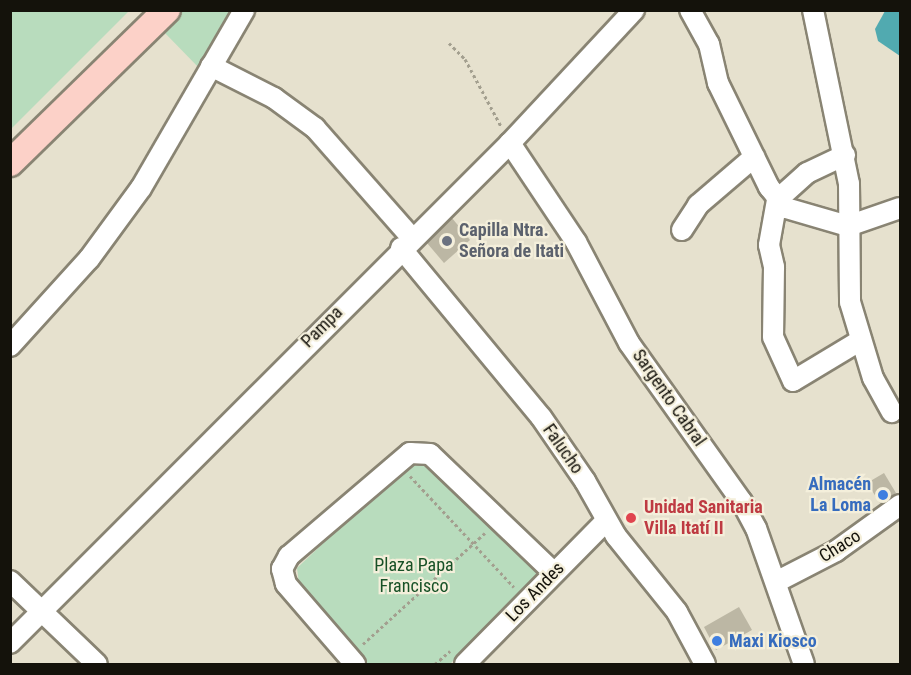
<!DOCTYPE html>
<meta charset="utf-8">
<style>
body{margin:0}
#map{position:relative;width:911px;height:675px;overflow:hidden;background:#e6e1ce;font-family:"Roboto Condensed",sans-serif}
div>[style]{position:absolute}
.green>*{inset:0;background:#b8dcbd}
.water>*{inset:0;background:#51aab0}
.building>*{inset:0;background:#bcb7a4}
.path>*{height:3px;margin-top:-1.5px;transform-origin:0;background:repeating-linear-gradient(90deg,#a39f8f 0 3px,transparent 0 6px)}
.roads{filter:drop-shadow(2px 0 #898473) drop-shadow(-2px 0 #898473) drop-shadow(0 2px #898473) drop-shadow(0 -2px #898473)}
.minor>*{height:20px;margin:-10px;padding:0 10px;transform-origin:10px;border-radius:10px;background:#fff}
.major>*{height:26px;margin:-13px;padding:0 13px;transform-origin:13px;border-radius:13px;background:#fcd1c8}
.dots>*{width:16px;height:16px;translate:-50% -50%;box-sizing:border-box;border:3px solid #f4efdb;border-radius:50%}
span{translate:-50% -50%;white-space:nowrap;text-align:center;line-height:1.15;-webkit-text-stroke:4.5px #f4efdb;paint-order:stroke}
.worship-label{font-size:18px;color:#5b616d;font-weight:700}
.left{translate:0 -50%;text-align:left}
.street-label{font-size:18px;color:#14120b}
.shop-label{font-size:18px;color:#366cbe;font-weight:700}
.right{translate:-100% -50%;text-align:right}
.health-label{font-size:18px;color:#be3a42;font-weight:700}
.park-label{font-size:18px;color:#175126}
.frame{position:absolute;inset:0;border:12px solid #14120b;pointer-events:none}
</style>
<div id="map">
<div class="green">
<i style="clip-path:polygon(11px 10px,129px 11px,11px 129px,10px 11px)"></i>
<i style="clip-path:polygon(181px 11px,233px 11px,200px 69px,163px 31px)"></i>
<i style="clip-path:polygon(419px 464px,433px 470px,541px 573px,450px 664px,367px 664px,299px 583px,297px 568px,402px 469px)"></i>
</div>
<div class="water">
<i style="clip-path:polygon(885px 11px,900px 11px,900px 56px,878px 41px,875px 29px)"></i>
</div>
<div class="building">
<i style="clip-path:polygon(452px 218px,470px 240px,444px 263px,427px 243px)"></i>
<i style="clip-path:polygon(884px 473px,896px 493px,880px 503px,867px 483px)"></i>
<i style="clip-path:polygon(739px 607px,752px 630px,716px 650px,704px 627px)"></i>
</div>
<div class="path">
<i style="left:449px;top:43px;width:23px;rotate:45deg"></i>
<i style="left:465px;top:59px;width:76px;rotate:61.8deg"></i>
<i style="left:410px;top:476px;width:152px;rotate:46.9deg"></i>
<i style="left:363px;top:644px;width:165px;rotate:-42.3deg"></i>
<i style="left:435px;top:664px;width:20px;rotate:-41deg"></i>
</div>
<div class="roads">
<div class="minor">
<i style="left:690px;top:10px;width:39px;rotate:61deg"></i>
<i style="left:709px;top:44px;width:40px;rotate:77deg"></i>
<i style="left:718px;top:83px;width:116px;rotate:63.9deg"></i>
<i style="left:769px;top:187px;width:27px;rotate:51deg"></i>
<i style="left:786px;top:208px;width:65px;rotate:16.2deg"></i>
<i style="left:848px;top:226px;width:55px;rotate:-19.1deg"></i>
<i style="left:813px;top:10px;width:178px;rotate:78.3deg"></i>
<i style="left:849px;top:184px;width:118px;rotate:89.5deg"></i>
<i style="left:850px;top:302px;width:79px;rotate:73.2deg"></i>
<i style="left:873px;top:378px;width:39px;rotate:61deg"></i>
<i style="left:211px;top:66px;width:71px;rotate:26.9deg"></i>
<i style="left:274px;top:98px;width:51px;rotate:36.2deg"></i>
<i style="left:315px;top:128px;width:147px;rotate:48.6deg"></i>
<i style="left:510px;top:143px;width:119px;rotate:56.3deg"></i>
<i style="left:576px;top:242px;width:114px;rotate:62.3deg"></i>
<i style="left:629px;top:343px;width:195px;rotate:54.6deg"></i>
<i style="left:742px;top:502px;width:30px;rotate:62deg"></i>
<i style="left:756px;top:528px;width:144px;rotate:70.6deg"></i>
<i style="left:845px;top:155px;width:42px;rotate:154.7deg"></i>
<i style="left:807px;top:173px;width:40px;rotate:138deg"></i>
<i style="left:777px;top:200px;width:46px;rotate:100.1deg"></i>
<i style="left:769px;top:245px;width:23px;rotate:77deg"></i>
<i style="left:774px;top:267px;width:70px;rotate:90.8deg"></i>
<i style="left:773px;top:337px;width:48px;rotate:65.6deg"></i>
<i style="left:793px;top:381px;width:79px;rotate:-31.1deg"></i>
<i style="left:682px;top:230px;width:30px;rotate:-57deg"></i>
<i style="left:698px;top:205px;width:74px;rotate:-40.6deg"></i>
<i style="left:401px;top:248px;width:219px;rotate:50.4deg"></i>
<i style="left:541px;top:417px;width:78px;rotate:55.5deg"></i>
<i style="left:585px;top:481px;width:63px;rotate:60.6deg"></i>
<i style="left:616px;top:536px;width:97px;rotate:51.2deg"></i>
<i style="left:677px;top:612px;width:59px;rotate:61.7deg"></i>
<i style="left:10px;top:346px;width:118px;rotate:-47.8deg"></i>
<i style="left:89px;top:259px;width:88px;rotate:-53.8deg"></i>
<i style="left:141px;top:188px;width:206px;rotate:-59.9deg"></i>
<i style="left:10px;top:581px;width:120px;rotate:43.7deg"></i>
<i style="left:776px;top:582px;width:68px;rotate:-27.3deg"></i>
<i style="left:836px;top:551px;width:79px;rotate:-35.7deg"></i>
<i style="left:10px;top:643px;width:707px;rotate:-45deg"></i>
<i style="left:510px;top:143px;width:182px;rotate:-47deg"></i>
<i style="left:355px;top:664px;width:106px;rotate:-130.8deg"></i>
<i style="left:286px;top:584px;width:16px;rotate:-105deg"></i>
<i style="left:282px;top:569px;width:15px;rotate:-62deg"></i>
<i style="left:289px;top:556px;width:159px;rotate:-40.4deg"></i>
<i style="left:410px;top:453px;width:20px;rotate:3deg"></i>
<i style="left:430px;top:454px;width:172px;rotate:43.8deg"></i>
<i style="left:465px;top:664px;width:201px;rotate:-45.4deg"></i>
</div>
<div class="major">
<i style="left:10px;top:163px;width:219px;rotate:-44.3deg"></i>
</div>
</div>
<div class="dots">
<i style="left:447px;top:241px;background:#6b7280"></i>
<i style="left:883px;top:495px;background:#3f7fe0"></i>
<i style="left:631px;top:518px;background:#e0444e"></i>
<i style="left:717px;top:641px;background:#3f7fe0"></i>
</div>
<div class="worship-label">
<span class="left" style="left:459px;top:241px">Capilla Ntra.<br>Señora de Itati</span>
</div>
<div class="street-label">
<span style="left:322px;top:327px;rotate:-45deg">Pampa</span>
<span style="left:669px;top:398px;rotate:55deg">Sargento Cabral</span>
<span style="left:563px;top:449px;rotate:55deg">Falucho</span>
<span style="left:840px;top:546px;rotate:-32deg">Chaco</span>
<span style="left:535px;top:592px;rotate:-46deg">Los Andes</span>
</div>
<div class="shop-label">
<span class="right" style="left:871px;top:495px">Almacén<br>La Loma</span>
<span class="left" style="left:729px;top:641px">Maxi Kiosco</span>
</div>
<div class="health-label">
<span class="left" style="left:644px;top:518px">Unidad Sanitaria<br>Villa Itatí II</span>
</div>
<div class="park-label">
<span style="left:414px;top:576px">Plaza Papa<br>Francisco</span>
</div>
<div class="frame"></div>
</div>
